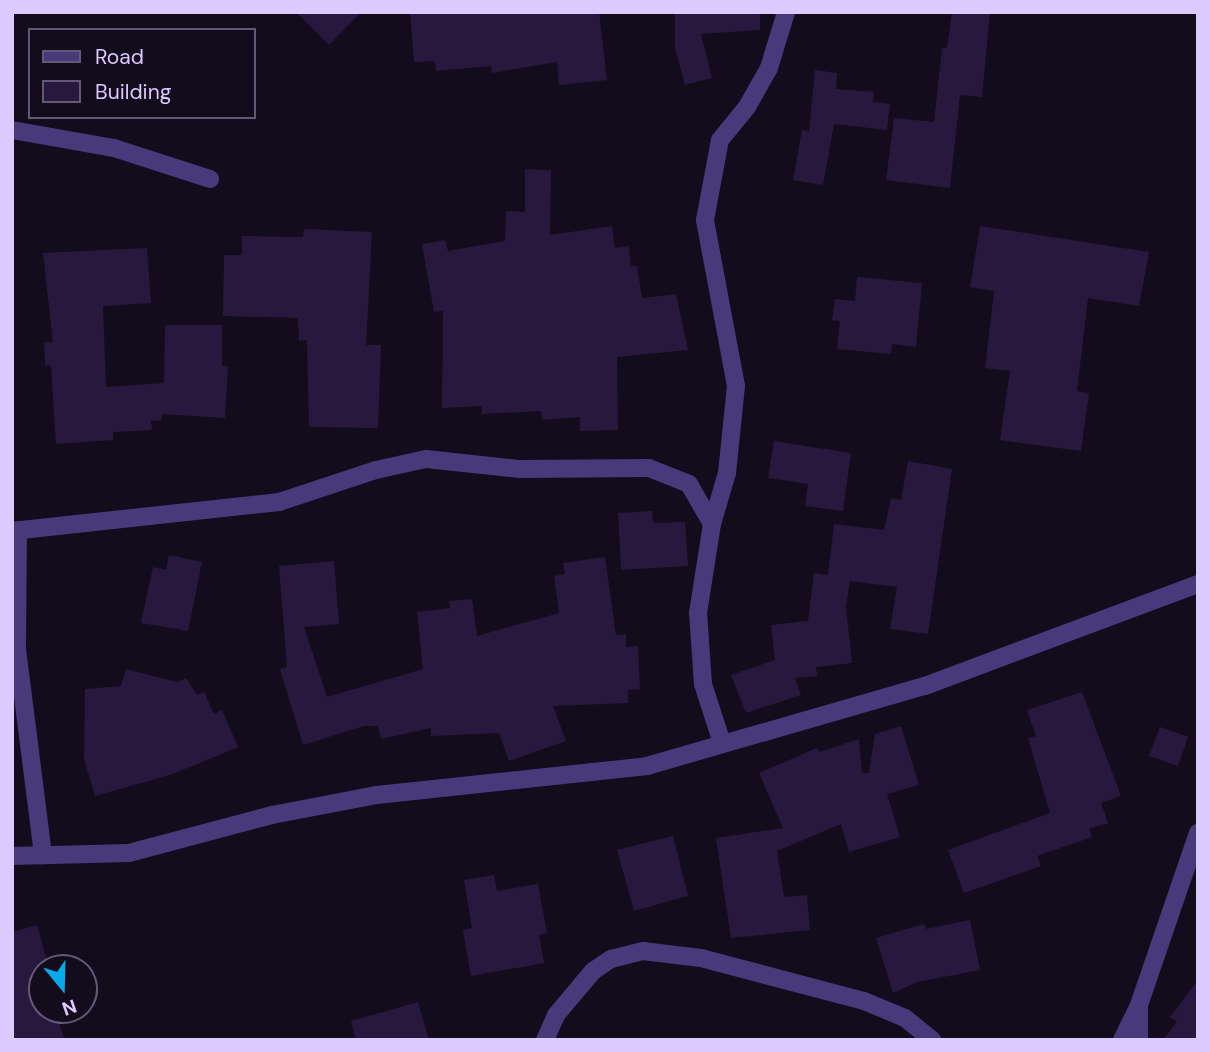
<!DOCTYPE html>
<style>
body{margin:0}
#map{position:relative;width:1210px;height:1052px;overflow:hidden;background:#130c1d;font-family:"DM Sans",sans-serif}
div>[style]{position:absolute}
.building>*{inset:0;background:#27193d}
.street>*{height:18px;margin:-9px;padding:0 9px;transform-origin:9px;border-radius:9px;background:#48397b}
span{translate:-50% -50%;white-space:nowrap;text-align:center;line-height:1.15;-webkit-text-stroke:5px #130c1d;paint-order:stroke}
.frame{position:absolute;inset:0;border:14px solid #dacafd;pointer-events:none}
.legend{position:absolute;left:28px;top:28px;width:228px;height:91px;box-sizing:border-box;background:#130c1d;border:2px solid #635877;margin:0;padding:9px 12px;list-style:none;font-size:21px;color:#dacafd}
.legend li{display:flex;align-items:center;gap:14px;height:35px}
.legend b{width:35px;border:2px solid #635877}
.north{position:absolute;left:28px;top:954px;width:70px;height:70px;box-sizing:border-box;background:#130c1d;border:2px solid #635877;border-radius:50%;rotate:161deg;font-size:19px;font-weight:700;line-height:28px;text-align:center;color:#dacafd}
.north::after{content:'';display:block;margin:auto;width:24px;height:32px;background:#08a9eb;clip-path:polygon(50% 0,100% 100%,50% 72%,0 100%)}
</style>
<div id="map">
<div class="building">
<i style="clip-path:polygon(296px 12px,361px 12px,329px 45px)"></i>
<i style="clip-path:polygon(410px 12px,599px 12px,607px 80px,559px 85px,557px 62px,492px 73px,491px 66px,436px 71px,435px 61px,414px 62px)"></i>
<i style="clip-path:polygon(675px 12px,760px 12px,760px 30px,701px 34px,712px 78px,685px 85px,675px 48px)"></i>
<i style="clip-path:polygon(952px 12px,990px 12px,982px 97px,960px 95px,950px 188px,886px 180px,894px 118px,934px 122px,942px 48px,947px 48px)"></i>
<i style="clip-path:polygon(815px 70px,837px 73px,836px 89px,874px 92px,873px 102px,890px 104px,887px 130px,834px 124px,823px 185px,793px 180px,802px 130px,809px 131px)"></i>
<i style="clip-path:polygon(525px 169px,551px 170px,550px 235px,612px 226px,615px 248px,629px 246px,631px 266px,637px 266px,642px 298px,676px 294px,688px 350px,617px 357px,618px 430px,580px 431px,580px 417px,542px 420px,541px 411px,482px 414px,482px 406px,442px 408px,443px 311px,434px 312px,422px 244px,445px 240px,448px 251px,505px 241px,506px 211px,525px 212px)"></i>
<i style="clip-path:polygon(980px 226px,1149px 252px,1139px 306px,1088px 298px,1077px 391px,1089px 393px,1081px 451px,1000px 440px,1010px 371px,985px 368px,994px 291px,970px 287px)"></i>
<i style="clip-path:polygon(304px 229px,372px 232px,366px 345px,381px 345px,378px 428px,309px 427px,307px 340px,299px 341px,298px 318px,223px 316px,224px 255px,242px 255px,242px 236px,303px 237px)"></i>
<i style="clip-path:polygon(147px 248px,151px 303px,103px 306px,106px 387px,164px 383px,165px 325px,222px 325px,222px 366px,228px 366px,225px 418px,161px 414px,162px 420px,151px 421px,152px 430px,113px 432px,113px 440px,56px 444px,51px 365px,45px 365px,44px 342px,53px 342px,43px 253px)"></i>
<i style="clip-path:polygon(857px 277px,922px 283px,916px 347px,892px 344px,891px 354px,837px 349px,840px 321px,832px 320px,835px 299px,855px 301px)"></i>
<i style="clip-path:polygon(774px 441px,851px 453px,843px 511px,805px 506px,808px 484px,768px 478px)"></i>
<i style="clip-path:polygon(908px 461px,952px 469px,928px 634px,890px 629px,897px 587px,850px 581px,846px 607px,852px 663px,816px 667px,817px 676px,795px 678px,801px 695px,746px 713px,731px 675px,775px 660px,771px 625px,808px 621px,814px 573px,828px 575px,834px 524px,884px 530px,891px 498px,901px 500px)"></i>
<i style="clip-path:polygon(652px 511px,653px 523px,685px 522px,688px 566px,621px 570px,618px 513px)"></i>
<i style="clip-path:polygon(169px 555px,202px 562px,188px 631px,141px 623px,153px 567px,166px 570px)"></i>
<i style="clip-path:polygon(605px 557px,616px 635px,626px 634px,626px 647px,638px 646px,640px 689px,628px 690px,628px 703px,553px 706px,566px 741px,509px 761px,499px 733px,431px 736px,431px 728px,381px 739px,378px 726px,364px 726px,303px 745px,280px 669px,287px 667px,279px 566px,334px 561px,339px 624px,304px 627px,327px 697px,423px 669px,417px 612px,450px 608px,449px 601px,472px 599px,477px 636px,559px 613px,554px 576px,565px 574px,563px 563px)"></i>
<i style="clip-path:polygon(126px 669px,177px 682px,186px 678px,197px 695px,204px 692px,214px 714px,222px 710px,238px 747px,173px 774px,95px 796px,84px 759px,85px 689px,121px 686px)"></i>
<i style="clip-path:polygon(1082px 692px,1121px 796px,1101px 803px,1108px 823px,1089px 829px,1092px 837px,1037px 856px,1041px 866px,964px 893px,948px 850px,1050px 813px,1028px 738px,1036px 736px,1027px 710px)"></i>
<i style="clip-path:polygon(901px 726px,919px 785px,887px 794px,900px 837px,849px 852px,841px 824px,777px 851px,784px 897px,807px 895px,810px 930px,731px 938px,716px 838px,783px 828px,759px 773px,817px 748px,819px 752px,859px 739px,862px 773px,869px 773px,875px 734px)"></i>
<i style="clip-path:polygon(1160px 727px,1188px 737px,1178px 766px,1149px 756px)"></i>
<i style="clip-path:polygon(673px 836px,688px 896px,634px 911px,617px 850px)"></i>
<i style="clip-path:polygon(494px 875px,497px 891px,538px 884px,547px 933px,539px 935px,544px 963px,471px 976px,463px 930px,472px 928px,464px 880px)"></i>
<i style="clip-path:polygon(970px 920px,980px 970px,917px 982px,893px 993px,876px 938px,924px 924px,926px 929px)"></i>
<i style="clip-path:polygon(37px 925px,49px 968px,40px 968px,42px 1010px,54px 1010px,65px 1040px,12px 1040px,12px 932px)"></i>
<i style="clip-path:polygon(1198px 980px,1198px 1040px,1163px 1040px,1177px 1022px,1170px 1017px)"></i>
<i style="clip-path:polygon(418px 1002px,429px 1040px,356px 1040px,351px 1021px)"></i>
</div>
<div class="street">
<i style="left:12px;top:130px;width:104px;rotate:10deg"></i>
<i style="left:114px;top:148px;width:101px;rotate:17.9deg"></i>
<i style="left:18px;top:530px;width:119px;rotate:90.5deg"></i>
<i style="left:17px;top:649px;width:208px;rotate:82.8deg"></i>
<i style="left:12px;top:531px;width:269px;rotate:-6.2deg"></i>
<i style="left:279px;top:502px;width:102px;rotate:-18.3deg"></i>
<i style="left:376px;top:470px;width:51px;rotate:-12.4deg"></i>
<i style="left:426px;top:459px;width:95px;rotate:6.1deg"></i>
<i style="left:520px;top:469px;width:129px;rotate:-0.4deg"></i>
<i style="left:649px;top:468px;width:43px;rotate:21.8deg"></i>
<i style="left:689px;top:484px;width:46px;rotate:60.1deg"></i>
<i style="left:722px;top:743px;width:62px;rotate:-107.9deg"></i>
<i style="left:703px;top:684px;width:71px;rotate:-94deg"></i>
<i style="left:698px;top:613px;width:90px;rotate:-81.1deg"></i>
<i style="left:712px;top:524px;width:53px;rotate:-73.6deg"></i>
<i style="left:727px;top:473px;width:87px;rotate:-84.1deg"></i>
<i style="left:736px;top:386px;width:169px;rotate:-100.6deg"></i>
<i style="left:705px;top:220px;width:81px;rotate:-79.4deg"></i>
<i style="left:720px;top:140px;width:43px;rotate:-50.7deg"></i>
<i style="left:747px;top:107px;width:45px;rotate:-60.6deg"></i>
<i style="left:769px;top:68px;width:59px;rotate:-73.1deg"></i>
<i style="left:12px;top:856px;width:117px;rotate:-1.5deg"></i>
<i style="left:129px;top:853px;width:148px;rotate:-14.9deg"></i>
<i style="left:272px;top:815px;width:107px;rotate:-10.8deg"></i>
<i style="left:377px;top:795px;width:272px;rotate:-6.1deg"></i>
<i style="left:647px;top:766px;width:289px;rotate:-16.1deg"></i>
<i style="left:925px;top:686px;width:291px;rotate:-20.5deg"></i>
<i style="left:1139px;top:1008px;width:32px;rotate:90deg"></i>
<i style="left:545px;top:1040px;width:27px;rotate:-66deg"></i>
<i style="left:556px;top:1015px;width:57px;rotate:-49.9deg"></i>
<i style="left:593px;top:971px;width:22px;rotate:-34deg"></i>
<i style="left:611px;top:959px;width:33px;rotate:-14deg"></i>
<i style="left:643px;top:951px;width:58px;rotate:6.9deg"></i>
<i style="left:701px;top:958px;width:169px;rotate:14.8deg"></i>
<i style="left:864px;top:1001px;width:44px;rotate:22.5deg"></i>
<i style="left:905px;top:1018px;width:35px;rotate:39deg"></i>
<i style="left:1122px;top:1040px;width:39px;rotate:-64deg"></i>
<i style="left:1139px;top:1005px;width:182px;rotate:-71.1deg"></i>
</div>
<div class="frame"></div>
<ul class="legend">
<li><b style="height:9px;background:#48397b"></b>Road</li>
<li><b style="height:19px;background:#27193d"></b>Building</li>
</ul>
<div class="north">N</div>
</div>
